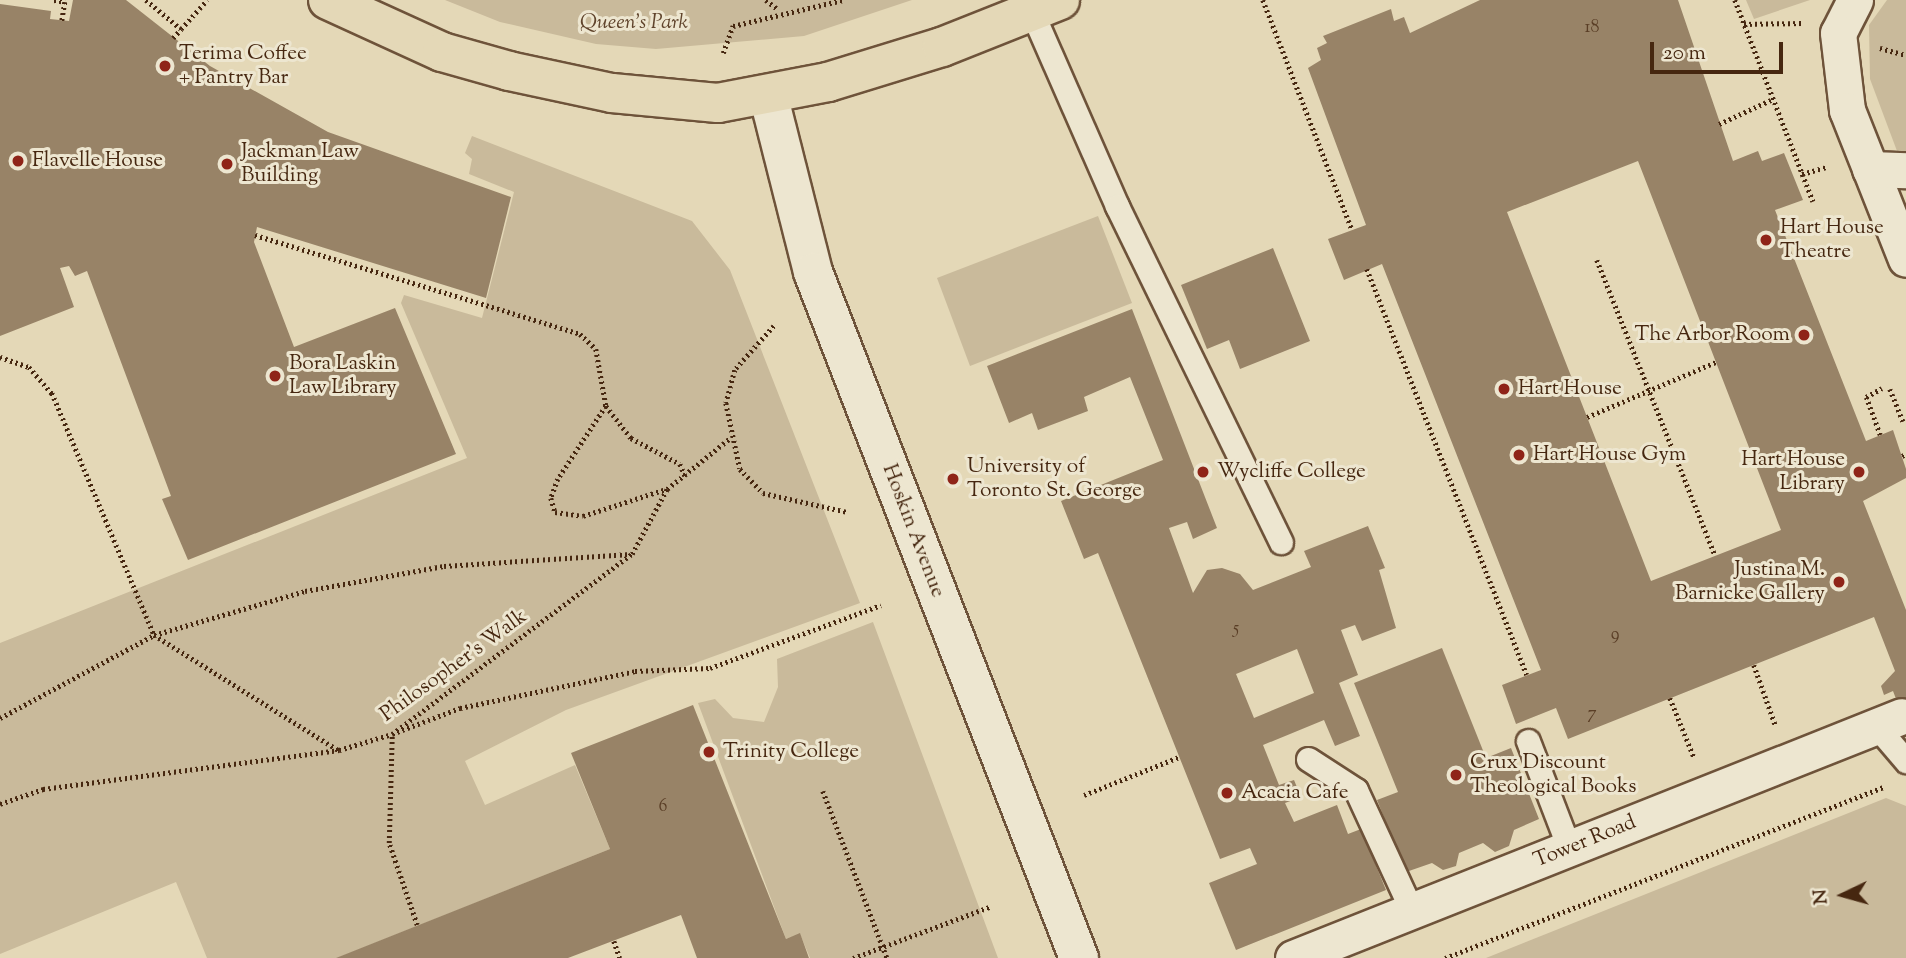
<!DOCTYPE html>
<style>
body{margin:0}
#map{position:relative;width:1906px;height:958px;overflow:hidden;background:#e4d8b7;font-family:"Sorts Mill Goudy",serif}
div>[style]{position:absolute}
.green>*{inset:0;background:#c9ba9b}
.building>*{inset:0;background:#988367}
.path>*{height:4.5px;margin-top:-2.25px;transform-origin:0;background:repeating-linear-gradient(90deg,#462710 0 2px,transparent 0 5.5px)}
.roads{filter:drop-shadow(2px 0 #6e533a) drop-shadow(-2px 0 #6e533a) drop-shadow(0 2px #6e533a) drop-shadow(0 -2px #6e533a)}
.service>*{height:23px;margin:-11.5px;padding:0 11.5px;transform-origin:11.5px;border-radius:11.5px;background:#ede6d0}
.pedestrian>*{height:35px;margin:-17.5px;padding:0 17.5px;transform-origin:17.5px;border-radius:17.5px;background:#ede6d0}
.tertiary>*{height:38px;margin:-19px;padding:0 19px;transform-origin:19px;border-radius:19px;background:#ede6d0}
.primary>*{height:38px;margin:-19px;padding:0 19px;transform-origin:19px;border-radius:19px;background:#e4d8b7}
.dots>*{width:19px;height:19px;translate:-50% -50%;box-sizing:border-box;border:4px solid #ede6d0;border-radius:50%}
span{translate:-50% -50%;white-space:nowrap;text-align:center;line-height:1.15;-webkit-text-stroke:6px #ede6d0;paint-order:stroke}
.number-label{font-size:18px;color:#5a3e26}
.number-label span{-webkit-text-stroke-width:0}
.park-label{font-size:21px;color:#60442c;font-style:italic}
.poi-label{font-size:21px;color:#462710}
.left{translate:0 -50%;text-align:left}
.right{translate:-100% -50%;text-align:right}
.street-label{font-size:21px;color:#462710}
.north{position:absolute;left:1808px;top:860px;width:70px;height:70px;-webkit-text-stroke:5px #ede6d0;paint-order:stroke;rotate:265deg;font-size:19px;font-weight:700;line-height:28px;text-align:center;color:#462710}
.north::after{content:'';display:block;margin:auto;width:24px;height:32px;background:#462710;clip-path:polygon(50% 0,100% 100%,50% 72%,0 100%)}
.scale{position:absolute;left:1650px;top:42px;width:133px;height:32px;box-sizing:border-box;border:4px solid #462710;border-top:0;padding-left:9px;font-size:21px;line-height:24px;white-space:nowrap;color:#462710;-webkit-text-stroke:5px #ede6d0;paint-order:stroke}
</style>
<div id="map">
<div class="green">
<i style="clip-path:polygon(445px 0,912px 0,804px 36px,656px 49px,596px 44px,500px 22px)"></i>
<i style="clip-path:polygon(1746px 0,1810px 0,1754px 19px)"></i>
<i style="clip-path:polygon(1887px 0,1906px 0,1906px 175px,1870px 79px,1869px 25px)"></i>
<i style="clip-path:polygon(472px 136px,692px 221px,730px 270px,860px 603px,566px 710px,465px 761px,485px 805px,575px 765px,610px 849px,337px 958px,207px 958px,176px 882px,0 954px,0 643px,467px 458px,401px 303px,404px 295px,482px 318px,514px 192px,469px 174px,472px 159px,465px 153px)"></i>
<i style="clip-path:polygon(1098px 216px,1132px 303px,970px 366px,937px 278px)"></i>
<i style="clip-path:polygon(873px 622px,998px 958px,810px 958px,800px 934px,786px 939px,698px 703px,715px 699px,733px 718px,764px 722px,778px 687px,777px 659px)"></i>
<i style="clip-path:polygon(1886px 798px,1906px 806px,1906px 958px,1486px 958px)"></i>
</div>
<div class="building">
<i style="clip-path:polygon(73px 0,126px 0,210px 66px,328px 132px,511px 197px,486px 298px,257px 227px,254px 242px,294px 347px,395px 308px,456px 454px,188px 560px,162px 499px,171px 496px,87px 271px,75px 276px,69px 266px,60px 268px,74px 307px,0 336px,0 4px,51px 11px,50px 19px,69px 21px)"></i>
<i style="clip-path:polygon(evenodd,1480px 0,1678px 0,1733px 161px,1758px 151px,1762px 161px,1784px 153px,1803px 200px,1775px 210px,1866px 441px,1893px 430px,1906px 469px,1906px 478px,1863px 501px,1906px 610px,1906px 725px,1893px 691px,1884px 695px,1881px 686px,1895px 671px,1874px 617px,1568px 739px,1556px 708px,1516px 724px,1502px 685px,1541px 670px,1382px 264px,1344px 280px,1328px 239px,1366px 225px,1308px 68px,1321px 60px,1317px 48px,1327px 43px,1323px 36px,1391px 9px,1394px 21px,1404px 17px,1410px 33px,1480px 0,1638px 161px,1781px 530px,1651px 581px,1507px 212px,1638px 161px)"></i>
<i style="clip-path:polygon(1273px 248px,1310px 341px,1240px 369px,1229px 340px,1207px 349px,1181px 285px)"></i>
<i style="clip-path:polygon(evenodd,1132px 309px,1217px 528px,1193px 539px,1187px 522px,1169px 528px,1193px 593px,1207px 570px,1222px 568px,1240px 574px,1253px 590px,1311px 567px,1304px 551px,1368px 526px,1385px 568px,1379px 570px,1396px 628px,1362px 641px,1355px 625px,1341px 630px,1358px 675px,1339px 683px,1360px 736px,1335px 746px,1324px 720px,1263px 745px,1279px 785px,1294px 780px,1301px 797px,1285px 803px,1294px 822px,1337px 805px,1348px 834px,1361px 829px,1386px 890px,1236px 950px,1209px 883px,1257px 864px,1250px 848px,1220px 859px,1098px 553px,1084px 559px,1061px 501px,1163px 460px,1130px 377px,1084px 397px,1088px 411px,1038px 430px,1032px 413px,1009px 423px,987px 366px,1132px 309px,1297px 649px,1314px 693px,1254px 718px,1236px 674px,1297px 649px)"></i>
<i style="clip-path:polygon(1442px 648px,1486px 758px,1511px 748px,1539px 819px,1514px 830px,1509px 846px,1495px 852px,1483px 843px,1459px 853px,1456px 866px,1443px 870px,1432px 863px,1406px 872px,1377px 800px,1398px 792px,1354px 683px)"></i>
<i style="clip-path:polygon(693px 705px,786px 939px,800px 933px,809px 958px,697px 958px,681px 915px,568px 958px,336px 958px,610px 849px,571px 753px)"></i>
</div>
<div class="path">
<i style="left:54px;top:0;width:11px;rotate:10deg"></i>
<i style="left:65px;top:2px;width:19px;rotate:99deg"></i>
<i style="left:146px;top:0;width:45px;rotate:39.6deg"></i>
<i style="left:181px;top:29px;width:39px;rotate:-48deg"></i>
<i style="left:766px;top:0;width:16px;rotate:38deg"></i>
<i style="left:1263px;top:0;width:247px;rotate:68.8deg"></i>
<i style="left:1735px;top:0;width:216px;rotate:68.8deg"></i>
<i style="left:1744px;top:24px;width:58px;rotate:-1deg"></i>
<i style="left:173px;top:38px;width:12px;rotate:-48deg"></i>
<i style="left:1880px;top:48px;width:27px;rotate:15deg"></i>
<i style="left:723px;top:53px;width:29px;rotate:-70deg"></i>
<i style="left:733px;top:26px;width:113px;rotate:-13.3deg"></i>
<i style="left:1719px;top:124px;width:60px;rotate:-24.8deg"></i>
<i style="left:1802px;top:174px;width:25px;rotate:-16deg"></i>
<i style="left:255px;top:235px;width:340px;rotate:16.9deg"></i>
<i style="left:580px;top:334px;width:22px;rotate:43deg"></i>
<i style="left:596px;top:349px;width:58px;rotate:80deg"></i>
<i style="left:606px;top:406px;width:87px;rotate:123.3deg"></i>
<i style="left:558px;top:479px;width:20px;rotate:110deg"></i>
<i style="left:551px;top:498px;width:15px;rotate:74deg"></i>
<i style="left:555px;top:512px;width:28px;rotate:8deg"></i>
<i style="left:583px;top:516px;width:87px;rotate:-18deg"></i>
<i style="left:1597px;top:260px;width:318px;rotate:68.2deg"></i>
<i style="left:1367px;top:269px;width:436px;rotate:68.5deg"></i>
<i style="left:774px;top:326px;width:59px;rotate:131.6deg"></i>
<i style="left:735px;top:370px;width:34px;rotate:105deg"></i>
<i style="left:726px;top:403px;width:67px;rotate:78deg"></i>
<i style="left:740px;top:469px;width:33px;rotate:46deg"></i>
<i style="left:763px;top:493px;width:86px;rotate:12.7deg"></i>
<i style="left:0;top:357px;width:31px;rotate:19deg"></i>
<i style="left:29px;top:367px;width:35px;rotate:49deg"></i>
<i style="left:52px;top:393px;width:263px;rotate:67.1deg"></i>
<i style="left:154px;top:635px;width:217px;rotate:32deg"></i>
<i style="left:1890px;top:389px;width:35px;rotate:68deg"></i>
<i style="left:606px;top:406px;width:41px;rotate:52deg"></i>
<i style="left:631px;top:438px;width:55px;rotate:28deg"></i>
<i style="left:680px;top:464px;width:13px;rotate:67deg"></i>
<i style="left:1587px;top:417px;width:140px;rotate:-23.1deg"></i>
<i style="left:1880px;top:435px;width:40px;rotate:-110.2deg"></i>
<i style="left:1866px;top:397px;width:18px;rotate:-29deg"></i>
<i style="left:1902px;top:456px;width:4px;rotate:-27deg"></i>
<i style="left:1754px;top:665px;width:63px;rotate:70.4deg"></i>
<i style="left:1670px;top:698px;width:64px;rotate:67.9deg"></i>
<i style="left:0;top:718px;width:175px;rotate:-28.3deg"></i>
<i style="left:154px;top:635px;width:157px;rotate:-16.2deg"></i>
<i style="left:305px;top:591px;width:141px;rotate:-10.2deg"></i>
<i style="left:444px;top:566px;width:187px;rotate:-3.7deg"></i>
<i style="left:823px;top:791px;width:179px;rotate:69deg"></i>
<i style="left:1084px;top:795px;width:102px;rotate:-21.8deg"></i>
<i style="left:0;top:804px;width:46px;rotate:-19.2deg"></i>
<i style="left:43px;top:789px;width:299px;rotate:-7.5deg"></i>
<i style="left:339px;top:750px;width:55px;rotate:-16.8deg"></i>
<i style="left:392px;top:734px;width:300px;rotate:-36.9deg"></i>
<i style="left:632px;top:554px;width:74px;rotate:-61.7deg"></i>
<i style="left:667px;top:489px;width:80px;rotate:-38.9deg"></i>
<i style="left:417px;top:925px;width:87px;rotate:-108.9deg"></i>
<i style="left:389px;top:843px;width:109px;rotate:-88.4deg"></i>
<i style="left:392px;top:734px;width:73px;rotate:-20.9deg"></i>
<i style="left:460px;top:708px;width:179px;rotate:-11.9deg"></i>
<i style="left:635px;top:671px;width:75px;rotate:-2.3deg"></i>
<i style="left:710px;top:668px;width:182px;rotate:-20.2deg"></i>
<i style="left:614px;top:941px;width:18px;rotate:71deg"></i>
<i style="left:853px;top:958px;width:148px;rotate:-20.5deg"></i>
<i style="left:1445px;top:958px;width:471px;rotate:-21.3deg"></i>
</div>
<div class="roads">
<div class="service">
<i style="left:1031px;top:10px;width:214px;rotate:66.3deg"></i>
<i style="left:1117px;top:206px;width:374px;rotate:64deg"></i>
<i style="left:1877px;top:727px;width:45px;rotate:49.5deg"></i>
<i style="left:1528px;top:741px;width:115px;rotate:69deg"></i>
<i style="left:1308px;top:759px;width:57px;rotate:32.9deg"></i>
<i style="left:1356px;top:790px;width:133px;rotate:65.2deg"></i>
</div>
<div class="pedestrian">
<i style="left:1855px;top:0;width:37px;rotate:117deg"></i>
<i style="left:1838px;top:33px;width:78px;rotate:83.3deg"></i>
<i style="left:1847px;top:110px;width:160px;rotate:68.4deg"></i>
<i style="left:1870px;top:169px;width:36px;rotate:2deg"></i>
<i style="left:1293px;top:958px;width:655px;rotate:-21.67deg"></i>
</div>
<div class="tertiary">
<i style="left:769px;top:98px;width:179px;rotate:75.8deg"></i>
<i style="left:813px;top:272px;width:736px;rotate:68.81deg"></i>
</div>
<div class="primary">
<i style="left:328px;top:0;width:125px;rotate:24.5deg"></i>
<i style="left:442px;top:52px;width:70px;rotate:15.8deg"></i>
<i style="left:509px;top:71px;width:105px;rotate:12.1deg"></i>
<i style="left:612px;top:93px;width:106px;rotate:5.4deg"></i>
<i style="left:718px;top:103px;width:112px;rotate:-10.8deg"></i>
<i style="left:828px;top:82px;width:119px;rotate:-17.1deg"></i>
<i style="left:942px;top:47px;width:127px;rotate:-21.7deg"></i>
</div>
</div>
<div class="dots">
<i style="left:165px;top:66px;background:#8f2418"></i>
<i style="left:18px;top:161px;background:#8f2418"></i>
<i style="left:227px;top:164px;background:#8f2418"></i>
<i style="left:1766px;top:240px;background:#8f2418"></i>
<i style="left:1804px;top:335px;background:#8f2418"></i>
<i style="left:275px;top:376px;background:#8f2418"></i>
<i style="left:1504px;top:389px;background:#8f2418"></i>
<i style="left:1519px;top:455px;background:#8f2418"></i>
<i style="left:1203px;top:472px;background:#8f2418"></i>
<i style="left:1859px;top:472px;background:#8f2418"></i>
<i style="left:953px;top:479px;background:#8f2418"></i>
<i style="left:1839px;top:582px;background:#8f2418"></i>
<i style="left:709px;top:752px;background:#8f2418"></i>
<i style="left:1456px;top:775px;background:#8f2418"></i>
<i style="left:1227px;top:793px;background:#8f2418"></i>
</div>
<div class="number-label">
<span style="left:1592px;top:28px">18</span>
<span style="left:1236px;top:629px">5</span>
<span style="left:1615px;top:635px">9</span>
<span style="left:1592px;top:714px">7</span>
<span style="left:663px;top:807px">6</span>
</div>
<div class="park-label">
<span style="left:634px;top:23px">Queen's Park</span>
</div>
<div class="poi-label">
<span class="left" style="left:179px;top:66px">Terima Coffee<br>+ Pantry Bar</span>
<span class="left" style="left:241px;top:164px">Jackman Law<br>Building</span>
<span class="left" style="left:32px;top:161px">Flavelle House</span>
<span class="left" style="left:1780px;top:240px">Hart House<br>Theatre</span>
<span class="right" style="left:1790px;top:335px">The Arbor Room</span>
<span class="left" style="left:289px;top:376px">Bora Laskin<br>Law Library</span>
<span class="left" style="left:1518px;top:389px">Hart House</span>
<span class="left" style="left:1533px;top:455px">Hart House Gym</span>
<span class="right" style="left:1845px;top:472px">Hart House<br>Library</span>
<span class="left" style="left:967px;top:479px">University of<br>Toronto St. George</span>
<span class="left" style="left:1217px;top:472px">Wycliffe College</span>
<span class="right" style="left:1825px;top:582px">Justina M.<br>Barnicke Gallery</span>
<span class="left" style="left:723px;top:752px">Trinity College</span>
<span class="left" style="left:1470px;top:775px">Crux Discount<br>Theological Books</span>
<span class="left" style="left:1241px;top:793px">Acacia Cafe</span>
</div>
<div class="street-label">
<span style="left:913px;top:531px;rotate:69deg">Hoskin Avenue</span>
<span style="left:454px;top:666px;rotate:-36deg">Philosopher's Walk</span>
<span style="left:1585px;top:842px;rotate:-22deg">Tower Road</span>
</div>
<div class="north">N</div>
<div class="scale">20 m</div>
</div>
